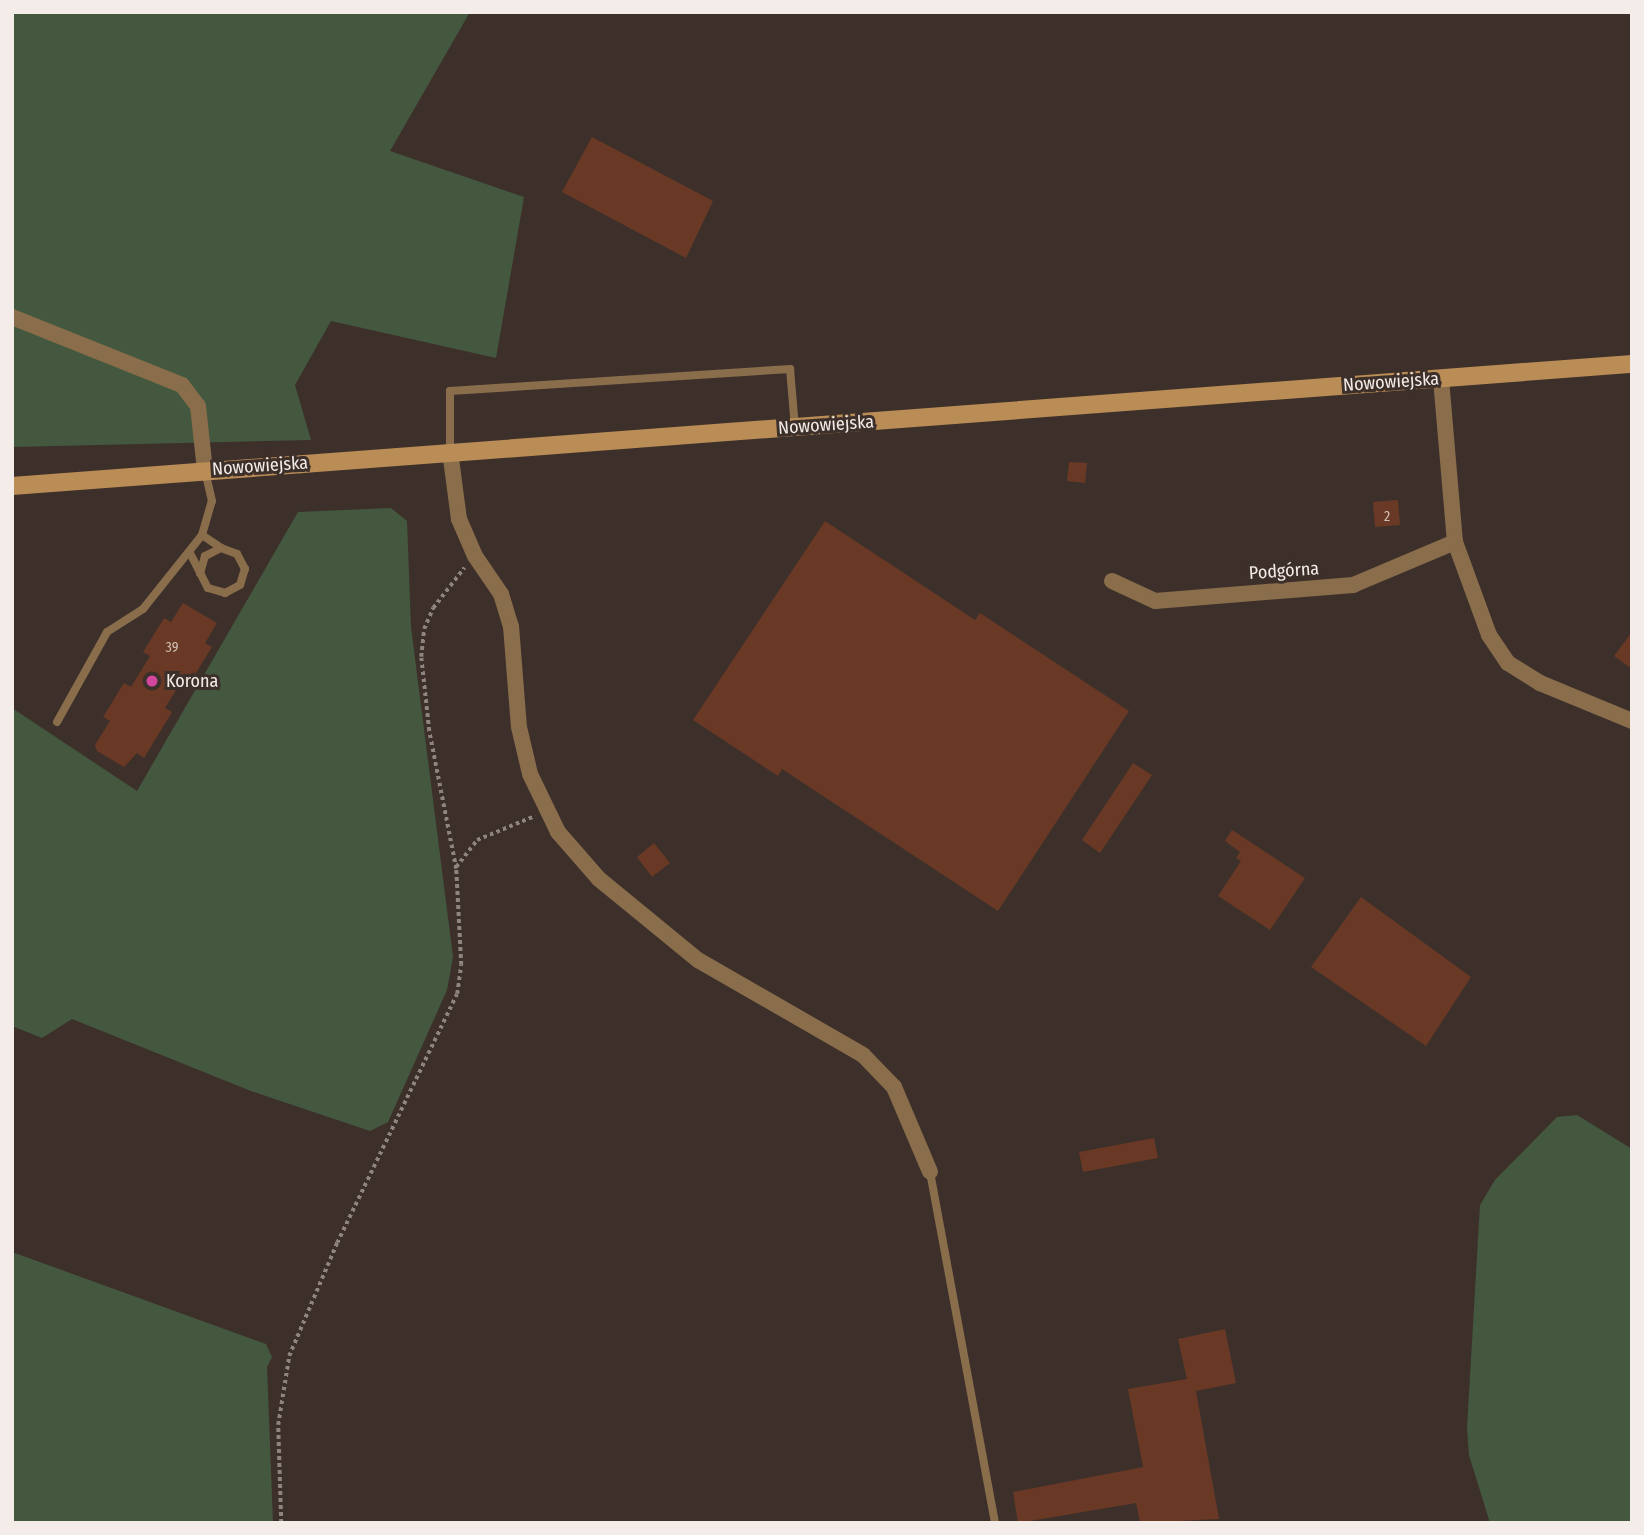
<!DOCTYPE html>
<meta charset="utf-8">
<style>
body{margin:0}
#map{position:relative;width:1644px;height:1535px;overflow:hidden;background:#3d302b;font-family:"Fira Sans Condensed",sans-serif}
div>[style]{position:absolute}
.green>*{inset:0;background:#44583f}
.building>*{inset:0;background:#693925}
.path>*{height:3.5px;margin-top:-1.75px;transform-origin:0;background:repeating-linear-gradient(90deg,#8f8480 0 3.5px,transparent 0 7px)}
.lane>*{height:8px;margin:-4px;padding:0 4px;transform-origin:4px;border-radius:4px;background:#8a6d4b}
.street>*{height:16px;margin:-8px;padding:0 8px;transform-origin:8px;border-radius:8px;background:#8a6d4b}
.secondary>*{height:18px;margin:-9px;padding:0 9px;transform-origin:9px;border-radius:9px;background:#bb8d56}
.dots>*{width:19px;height:19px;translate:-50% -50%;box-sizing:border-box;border:4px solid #3d302b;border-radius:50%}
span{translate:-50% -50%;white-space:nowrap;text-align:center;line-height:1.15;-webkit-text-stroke:6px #3d302b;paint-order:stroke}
.number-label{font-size:14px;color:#d1bfb7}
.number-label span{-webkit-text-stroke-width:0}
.street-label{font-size:18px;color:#f4ece8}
.poi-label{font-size:18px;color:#f4ece8}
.left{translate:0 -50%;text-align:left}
.frame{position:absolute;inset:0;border:14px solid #f4ece8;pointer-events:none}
</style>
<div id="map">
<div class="green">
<i style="clip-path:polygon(12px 12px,470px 12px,390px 151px,524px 197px,496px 358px,331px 321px,295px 385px,311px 440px,12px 447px)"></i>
<i style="clip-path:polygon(391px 508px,407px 521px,411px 627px,453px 957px,447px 990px,388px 1122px,370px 1131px,251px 1091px,72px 1019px,42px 1038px,12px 1026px,12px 708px,137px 791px,298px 512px)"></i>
<i style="clip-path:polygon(1577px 1115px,1632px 1149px,1632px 1523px,1490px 1523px,1469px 1455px,1467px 1428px,1480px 1205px,1495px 1180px,1557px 1117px)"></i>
<i style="clip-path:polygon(12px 1252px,266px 1344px,272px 1357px,267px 1367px,273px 1523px,12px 1523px)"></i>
</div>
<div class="building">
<i style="clip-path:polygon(592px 137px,713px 201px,686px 258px,562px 192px)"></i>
<i style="clip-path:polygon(1069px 462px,1087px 463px,1085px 483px,1067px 481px)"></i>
<i style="clip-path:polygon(1398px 500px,1400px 525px,1375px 527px,1373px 502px)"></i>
<i style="clip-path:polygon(825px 521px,975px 620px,980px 613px,1129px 711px,998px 911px,782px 769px,778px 776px,693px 720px)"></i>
<i style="clip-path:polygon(183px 603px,217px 623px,205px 643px,212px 647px,191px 681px,184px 677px,165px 708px,172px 712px,144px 758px,137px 753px,124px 767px,97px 751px,95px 745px,110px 721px,103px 717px,124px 683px,131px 687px,150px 656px,143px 652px,164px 618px,171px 622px)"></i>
<i style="clip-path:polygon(1632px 632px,1632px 669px,1614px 656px)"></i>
<i style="clip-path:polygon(1133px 763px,1152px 775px,1100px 853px,1082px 840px)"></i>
<i style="clip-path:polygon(1232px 830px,1305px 878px,1270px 930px,1218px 896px,1241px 861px,1236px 858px,1240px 852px,1225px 841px)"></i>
<i style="clip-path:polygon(654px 843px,670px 863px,652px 877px,637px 857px)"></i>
<i style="clip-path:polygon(1361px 897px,1471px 977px,1426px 1046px,1311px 967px)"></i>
<i style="clip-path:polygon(1154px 1138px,1158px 1158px,1083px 1172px,1079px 1152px)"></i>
<i style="clip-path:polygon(1225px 1329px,1236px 1383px,1196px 1391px,1219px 1519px,1140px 1523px,1136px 1503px,1018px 1523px,1013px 1492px,1143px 1467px,1128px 1389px,1187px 1379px,1178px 1339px)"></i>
</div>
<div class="path">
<i style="left:456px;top:867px;width:34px;rotate:-52deg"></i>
<i style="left:477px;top:840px;width:63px;rotate:-22.5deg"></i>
<i style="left:281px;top:1523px;width:98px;rotate:-91.8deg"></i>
<i style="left:278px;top:1425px;width:70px;rotate:-80.9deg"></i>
<i style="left:289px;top:1356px;width:123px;rotate:-67deg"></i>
<i style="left:337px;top:1243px;width:276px;rotate:-64.3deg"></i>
<i style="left:457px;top:994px;width:29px;rotate:-82deg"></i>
<i style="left:461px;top:965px;width:96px;rotate:-93deg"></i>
<i style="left:456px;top:869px;width:141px;rotate:-101.1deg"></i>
<i style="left:429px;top:731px;width:74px;rotate:-96.2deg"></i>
<i style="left:421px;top:657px;width:28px;rotate:-84deg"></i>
<i style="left:424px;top:629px;width:23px;rotate:-67deg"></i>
<i style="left:433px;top:608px;width:51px;rotate:-52.2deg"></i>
</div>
<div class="lane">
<i style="left:450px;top:451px;width:60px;rotate:-90deg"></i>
<i style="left:450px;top:391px;width:341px;rotate:-3.7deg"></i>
<i style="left:790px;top:369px;width:58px;rotate:85.1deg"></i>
<i style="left:202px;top:535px;width:23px;rotate:34deg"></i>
<i style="left:190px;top:553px;width:39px;rotate:63deg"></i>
<i style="left:208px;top:588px;width:18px;rotate:16deg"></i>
<i style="left:225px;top:593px;width:17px;rotate:-28deg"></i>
<i style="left:240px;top:585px;width:17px;rotate:-73deg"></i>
<i style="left:245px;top:569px;width:17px;rotate:-118deg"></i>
<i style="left:237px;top:554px;width:17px;rotate:-159deg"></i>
<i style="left:221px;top:548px;width:18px;rotate:153deg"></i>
<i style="left:205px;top:556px;width:18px;rotate:106deg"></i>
<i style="left:57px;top:722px;width:103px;rotate:-60.9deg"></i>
<i style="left:107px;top:632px;width:43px;rotate:-32.6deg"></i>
<i style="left:143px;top:609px;width:95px;rotate:-51.4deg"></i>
<i style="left:202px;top:535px;width:35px;rotate:-74deg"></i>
<i style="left:212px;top:501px;width:32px;rotate:-103deg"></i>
<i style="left:930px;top:1172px;width:357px;rotate:79.5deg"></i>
</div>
<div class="street">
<i style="left:12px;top:317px;width:183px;rotate:21.8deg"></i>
<i style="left:182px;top:385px;width:26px;rotate:53deg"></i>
<i style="left:198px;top:406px;width:64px;rotate:83.8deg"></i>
<i style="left:1441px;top:379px;width:164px;rotate:85.1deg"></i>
<i style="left:1455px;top:542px;width:99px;rotate:69.9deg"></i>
<i style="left:1489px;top:635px;width:34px;rotate:56deg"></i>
<i style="left:1508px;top:663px;width:38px;rotate:32deg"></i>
<i style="left:1540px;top:683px;width:100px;rotate:22.4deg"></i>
<i style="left:450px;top:451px;width:69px;rotate:82.5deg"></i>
<i style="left:459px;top:519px;width:40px;rotate:66.6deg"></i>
<i style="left:475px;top:556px;width:46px;rotate:55.6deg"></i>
<i style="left:501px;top:594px;width:34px;rotate:73deg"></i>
<i style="left:511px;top:626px;width:101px;rotate:85.5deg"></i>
<i style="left:519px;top:727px;width:48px;rotate:76.8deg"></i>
<i style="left:530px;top:774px;width:64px;rotate:64.2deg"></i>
<i style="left:558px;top:832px;width:62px;rotate:48.9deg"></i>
<i style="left:599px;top:879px;width:128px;rotate:39.3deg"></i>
<i style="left:698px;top:960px;width:190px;rotate:29.9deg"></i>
<i style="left:863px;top:1055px;width:45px;rotate:45.9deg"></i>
<i style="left:894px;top:1087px;width:92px;rotate:67deg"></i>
<i style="left:1112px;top:581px;width:47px;rotate:24.9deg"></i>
<i style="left:1155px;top:601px;width:199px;rotate:-4.6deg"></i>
<i style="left:1353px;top:585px;width:111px;rotate:-22.9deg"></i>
</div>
<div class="secondary">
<i style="left:12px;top:486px;width:1625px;rotate:-4.31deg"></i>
</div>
<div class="dots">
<i style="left:152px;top:681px;background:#d1479c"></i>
</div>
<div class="number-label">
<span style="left:1387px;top:517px">2</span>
<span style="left:172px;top:648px">39</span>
</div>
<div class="street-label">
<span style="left:1391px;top:382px;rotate:-4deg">Nowowiejska</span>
<span style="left:826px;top:425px;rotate:-4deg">Nowowiejska</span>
<span style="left:260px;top:466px;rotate:-4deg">Nowowiejska</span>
<span style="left:1284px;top:571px;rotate:-4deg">Podgórna</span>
</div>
<div class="poi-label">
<span class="left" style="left:166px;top:681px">Korona</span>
</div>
<div class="frame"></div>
</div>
